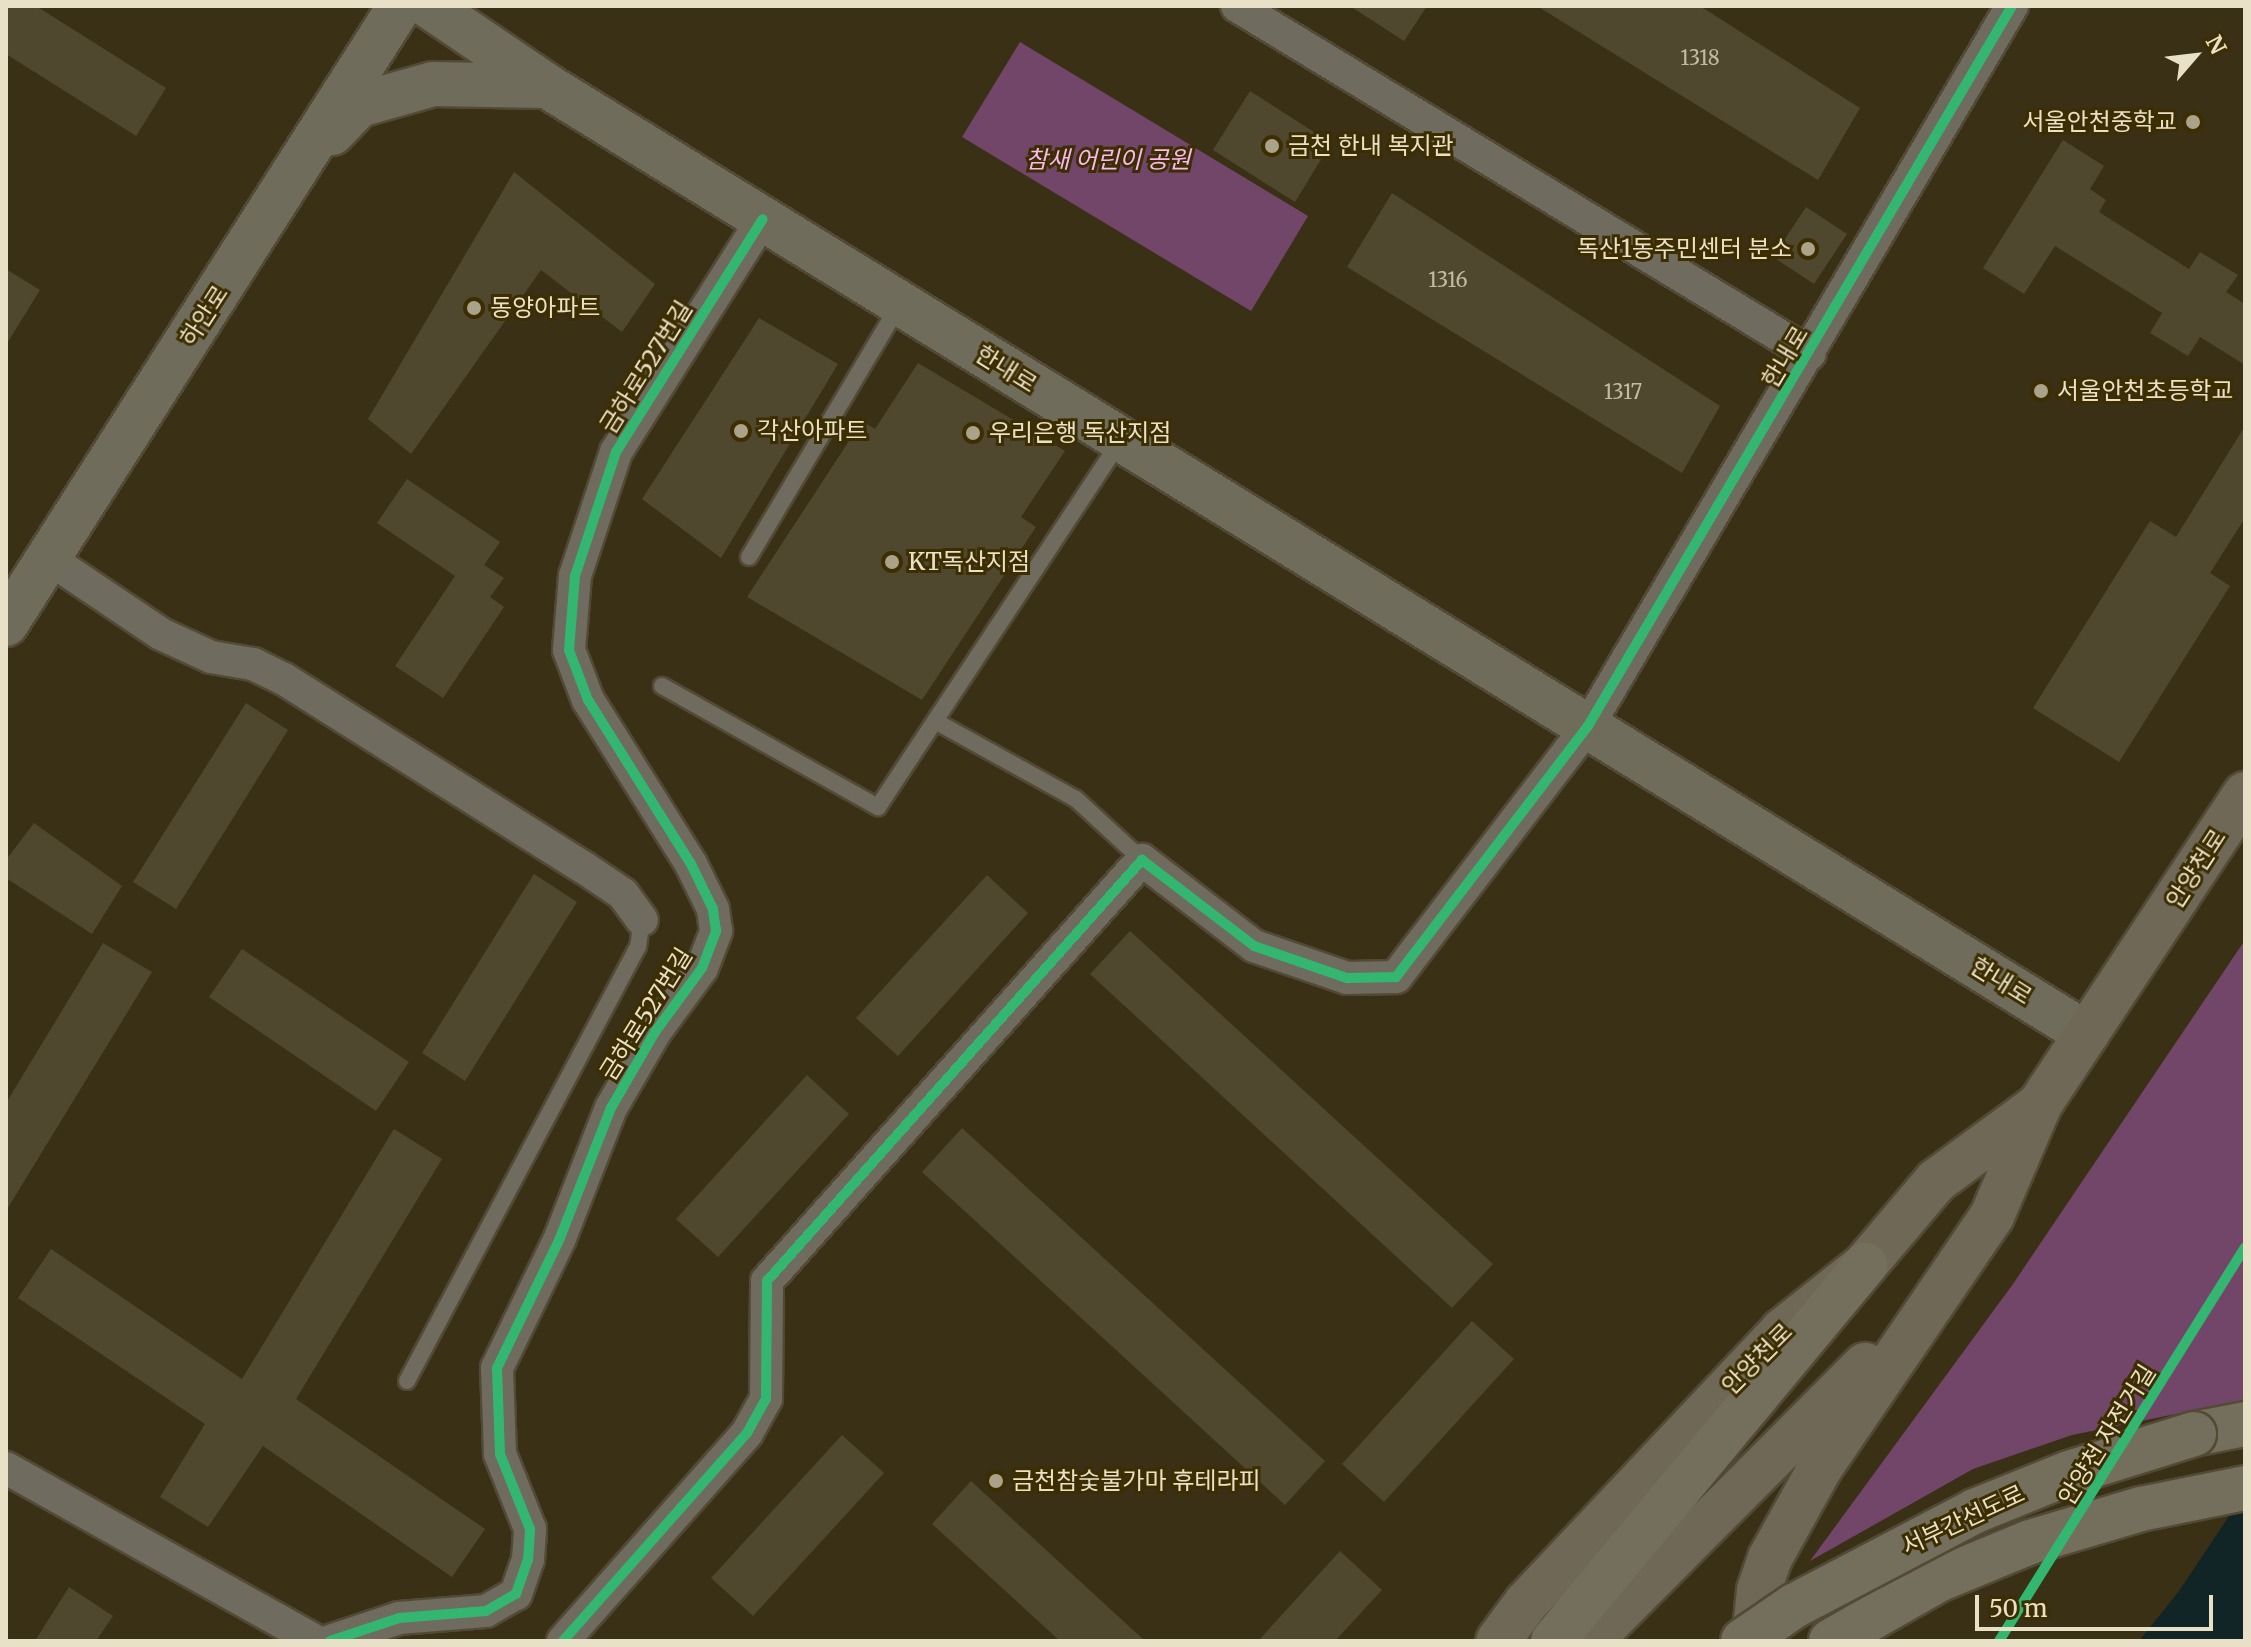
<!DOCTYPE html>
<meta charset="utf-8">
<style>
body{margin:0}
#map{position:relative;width:2251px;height:1647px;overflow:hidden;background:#393016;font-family:Merriweather,"Noto Sans KR",serif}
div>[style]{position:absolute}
.green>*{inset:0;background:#714668}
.water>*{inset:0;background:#122526}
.building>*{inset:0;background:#50482e}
.roads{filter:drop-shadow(2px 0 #534a35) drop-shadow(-2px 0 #534a35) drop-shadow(0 2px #534a35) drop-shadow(0 -2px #534a35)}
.lane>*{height:16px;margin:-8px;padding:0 8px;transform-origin:8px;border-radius:8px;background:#6f6b5e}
.street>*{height:32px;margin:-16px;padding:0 16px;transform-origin:16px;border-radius:16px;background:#6f6b5e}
.secondary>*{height:44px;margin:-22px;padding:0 22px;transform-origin:22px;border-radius:22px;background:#706c5c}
.primary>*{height:44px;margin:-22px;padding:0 22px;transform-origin:22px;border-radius:22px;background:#6f6857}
.highway>*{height:44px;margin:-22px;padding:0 22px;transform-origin:22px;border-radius:22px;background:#746e5d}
.bridges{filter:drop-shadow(2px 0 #534a35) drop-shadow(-2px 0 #534a35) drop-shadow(0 2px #534a35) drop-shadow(0 -2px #534a35)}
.highway-bridge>*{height:44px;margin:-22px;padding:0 22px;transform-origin:22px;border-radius:22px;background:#746e5d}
.cycleway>*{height:10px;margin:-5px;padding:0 5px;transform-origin:5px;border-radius:5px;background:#33b770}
.dots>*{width:22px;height:22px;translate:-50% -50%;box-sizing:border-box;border:4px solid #3c2e00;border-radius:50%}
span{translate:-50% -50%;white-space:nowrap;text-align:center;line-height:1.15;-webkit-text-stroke:6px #3c2e00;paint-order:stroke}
.number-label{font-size:20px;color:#c3baa2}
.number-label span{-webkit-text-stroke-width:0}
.poi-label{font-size:24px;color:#e9e0c8}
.right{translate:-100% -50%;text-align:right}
.left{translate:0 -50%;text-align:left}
.park-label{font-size:24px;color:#fab8f2;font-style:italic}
.street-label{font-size:24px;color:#e9e0c8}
.frame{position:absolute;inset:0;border:8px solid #e9e0c8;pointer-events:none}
.north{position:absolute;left:2155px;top:16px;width:80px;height:80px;-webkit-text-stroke:6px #3c2e00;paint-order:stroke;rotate:62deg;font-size:22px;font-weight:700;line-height:32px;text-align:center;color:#e9e0c8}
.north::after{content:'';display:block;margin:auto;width:28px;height:36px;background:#e9e0c8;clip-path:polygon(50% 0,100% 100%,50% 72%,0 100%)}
.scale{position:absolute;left:1975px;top:1595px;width:238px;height:36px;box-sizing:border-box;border:4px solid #e9e0c8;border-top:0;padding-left:10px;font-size:24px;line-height:28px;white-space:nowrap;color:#e9e0c8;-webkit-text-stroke:6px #3c2e00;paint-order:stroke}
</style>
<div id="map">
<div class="green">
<i style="clip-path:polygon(1020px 42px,1308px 216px,1251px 311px,962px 137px)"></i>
<i style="clip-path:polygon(2245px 940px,2245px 1400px,2072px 1435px,1973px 1469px,1810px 1561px,2013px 1284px)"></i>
</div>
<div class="water">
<i style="clip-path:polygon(2245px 1492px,2245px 1641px,2139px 1641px,2179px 1591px)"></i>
</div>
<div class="building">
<i style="clip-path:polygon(6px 6px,36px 6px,166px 88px,136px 136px,6px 54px)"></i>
<i style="clip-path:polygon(1350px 6px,1427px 6px,1404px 41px)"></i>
<i style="clip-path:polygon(1537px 6px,1700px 6px,1860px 108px,1818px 180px)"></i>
<i style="clip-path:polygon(1250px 91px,1331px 143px,1295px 202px,1213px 150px)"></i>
<i style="clip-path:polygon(2063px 140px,2104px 166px,2090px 189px,2106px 200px,2099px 212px,2189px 269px,2200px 252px,2238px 275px,2226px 292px,2245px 304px,2245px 365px,2200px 337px,2188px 356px,2150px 333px,2162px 313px,2055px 246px,2024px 294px,1983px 268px)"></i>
<i style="clip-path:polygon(514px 172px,655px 284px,622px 332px,541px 270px,411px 454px,368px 419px)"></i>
<i style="clip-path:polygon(1392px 193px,1720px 406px,1682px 473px,1347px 267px)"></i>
<i style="clip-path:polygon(1806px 207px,1847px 234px,1814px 284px,1773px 257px)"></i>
<i style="clip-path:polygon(6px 269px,40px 290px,6px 345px)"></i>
<i style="clip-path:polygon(759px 318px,838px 364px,721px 558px,642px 499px)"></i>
<i style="clip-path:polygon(918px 363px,1065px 451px,1021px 517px,1036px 527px,922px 700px,747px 597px,862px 421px,875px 429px)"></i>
<i style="clip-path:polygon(2245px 426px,2245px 518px,2210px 573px,2230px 586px,2119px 762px,2033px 708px,2150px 521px,2176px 537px)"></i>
<i style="clip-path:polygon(407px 479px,500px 542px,484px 565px,504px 578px,490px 597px,504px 607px,443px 698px,395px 666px,455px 576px,377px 523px)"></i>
<i style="clip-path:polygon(246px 703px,288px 730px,176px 909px,133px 882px)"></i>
<i style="clip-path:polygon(34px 823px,122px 886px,92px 934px,6px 878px,6px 860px)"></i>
<i style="clip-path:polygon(534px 874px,577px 902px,465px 1081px,422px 1053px)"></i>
<i style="clip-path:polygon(987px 875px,1028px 913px,898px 1056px,856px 1018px)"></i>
<i style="clip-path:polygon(1130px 931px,1493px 1264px,1452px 1308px,1090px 974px)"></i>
<i style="clip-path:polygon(103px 943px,152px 972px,6px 1211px,6px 1103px)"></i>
<i style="clip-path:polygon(242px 949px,409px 1062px,376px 1111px,209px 997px)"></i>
<i style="clip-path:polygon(807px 1075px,849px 1114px,718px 1257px,676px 1219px)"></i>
<i style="clip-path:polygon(962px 1128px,1325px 1461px,1285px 1505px,922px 1172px)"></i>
<i style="clip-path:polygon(394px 1129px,442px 1159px,296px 1399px,485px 1529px,452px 1577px,263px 1446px,208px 1527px,160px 1497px,205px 1424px,18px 1298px,51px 1249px,242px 1379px)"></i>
<i style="clip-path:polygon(1472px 1321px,1514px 1359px,1384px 1502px,1342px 1464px)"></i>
<i style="clip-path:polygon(842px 1435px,884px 1473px,753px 1616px,711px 1578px)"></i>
<i style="clip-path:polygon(971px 1481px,1145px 1641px,1060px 1641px,932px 1524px)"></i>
<i style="clip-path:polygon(1340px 1551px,1382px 1590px,1335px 1641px,1258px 1641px)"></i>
<i style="clip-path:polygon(69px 1587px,113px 1616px,96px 1641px,35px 1641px)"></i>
</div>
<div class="roads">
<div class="lane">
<i style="left:749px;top:557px;width:293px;rotate:-59.2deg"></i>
<i style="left:662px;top:686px;width:248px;rotate:29.3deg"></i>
<i style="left:878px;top:807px;width:439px;rotate:-56.5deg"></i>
<i style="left:935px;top:721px;width:161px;rotate:29deg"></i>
<i style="left:1076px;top:799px;width:90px;rotate:42.7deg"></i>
<i style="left:407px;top:1381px;width:492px;rotate:-62deg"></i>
<i style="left:638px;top:947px;width:27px;rotate:-82deg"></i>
</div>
<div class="street">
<i style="left:1237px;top:6px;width:670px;rotate:31.27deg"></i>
<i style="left:48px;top:558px;width:136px;rotate:33.9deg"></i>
<i style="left:161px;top:634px;width:55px;rotate:24.7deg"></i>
<i style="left:211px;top:657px;width:43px;rotate:9.5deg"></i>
<i style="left:253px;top:664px;width:34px;rotate:26deg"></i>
<i style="left:284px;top:679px;width:353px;rotate:32.2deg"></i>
<i style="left:583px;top:867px;width:48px;rotate:34deg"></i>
<i style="left:623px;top:894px;width:32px;rotate:54deg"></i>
<i style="left:6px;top:1468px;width:354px;rotate:29.2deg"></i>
<i style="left:330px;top:1641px;width:73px;rotate:-18.4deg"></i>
<i style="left:399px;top:1618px;width:87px;rotate:-4.6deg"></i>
<i style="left:486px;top:1611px;width:34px;rotate:-30deg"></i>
<i style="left:516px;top:1594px;width:36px;rotate:-71deg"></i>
<i style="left:528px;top:1560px;width:31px;rotate:-86deg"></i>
<i style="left:530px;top:1529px;width:81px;rotate:-111.8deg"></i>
<i style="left:500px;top:1454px;width:86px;rotate:-92deg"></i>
<i style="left:497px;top:1368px;width:144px;rotate:-64.1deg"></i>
<i style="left:560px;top:1238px;width:140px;rotate:-68.6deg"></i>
<i style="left:611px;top:1108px;width:88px;rotate:-59.9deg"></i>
<i style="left:655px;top:1032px;width:79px;rotate:-53.7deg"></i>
<i style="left:702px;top:968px;width:40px;rotate:-69deg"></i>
<i style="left:716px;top:931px;width:22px;rotate:-98deg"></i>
<i style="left:713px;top:909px;width:50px;rotate:-116.1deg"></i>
<i style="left:691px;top:864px;width:194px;rotate:-122.1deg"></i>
<i style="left:588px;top:700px;width:53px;rotate:-110.8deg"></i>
<i style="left:569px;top:650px;width:74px;rotate:-85.4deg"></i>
<i style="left:575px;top:576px;width:131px;rotate:-71.7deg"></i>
<i style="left:616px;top:452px;width:275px;rotate:-57.8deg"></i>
<i style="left:563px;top:1641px;width:278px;rotate:-48.5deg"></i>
<i style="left:747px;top:1433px;width:39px;rotate:-61deg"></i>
<i style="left:766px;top:1399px;width:118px;rotate:-89.5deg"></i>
<i style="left:767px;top:1281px;width:564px;rotate:-48.31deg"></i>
<i style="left:1142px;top:860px;width:141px;rotate:37.5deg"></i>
<i style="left:1254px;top:946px;width:98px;rotate:19deg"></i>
<i style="left:1347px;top:978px;width:49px;rotate:-1.2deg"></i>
<i style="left:1396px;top:977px;width:316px;rotate:-52.6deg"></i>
<i style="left:1588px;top:726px;width:836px;rotate:-59.51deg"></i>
</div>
<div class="secondary">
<i style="left:429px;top:6px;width:143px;rotate:34.1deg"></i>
<i style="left:547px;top:86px;width:1808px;rotate:31.62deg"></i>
<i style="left:332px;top:133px;width:39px;rotate:-46deg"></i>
<i style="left:359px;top:105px;width:77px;rotate:-15.8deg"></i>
<i style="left:433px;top:84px;width:111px;rotate:1deg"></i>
<i style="left:6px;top:624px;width:733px;rotate:-57.48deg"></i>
</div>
<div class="primary">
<i style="left:1498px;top:1641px;width:47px;rotate:-53.6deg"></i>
<i style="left:1526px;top:1603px;width:374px;rotate:-46.7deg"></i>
<i style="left:1782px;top:1331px;width:106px;rotate:-38.5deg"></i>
<i style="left:1865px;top:1265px;width:110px;rotate:-49.8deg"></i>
<i style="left:1936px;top:1181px;width:127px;rotate:-36.3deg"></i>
<i style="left:1590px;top:1641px;width:390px;rotate:-45.1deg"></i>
<i style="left:1754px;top:1641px;width:51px;rotate:-84.4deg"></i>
<i style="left:1759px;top:1590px;width:34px;rotate:-71deg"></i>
<i style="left:1770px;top:1558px;width:103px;rotate:-60.9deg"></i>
<i style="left:1820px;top:1468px;width:305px;rotate:-55.7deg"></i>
<i style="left:1992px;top:1216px;width:122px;rotate:-66.8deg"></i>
<i style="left:2040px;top:1104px;width:372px;rotate:-56.5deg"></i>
</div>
<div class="highway">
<i style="left:2194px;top:1434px;width:52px;rotate:-11.1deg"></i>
<i style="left:1553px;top:1641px;width:489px;rotate:-50.3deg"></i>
<i style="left:1831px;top:1641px;width:123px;rotate:-29.7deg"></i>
<i style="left:1938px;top:1580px;width:100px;rotate:-22.4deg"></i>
<i style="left:2030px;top:1542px;width:116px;rotate:-16.6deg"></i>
<i style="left:2141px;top:1509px;width:106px;rotate:-11.4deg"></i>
</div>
</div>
<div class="bridges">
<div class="highway-bridge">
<i style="left:1743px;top:1641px;width:62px;rotate:-34.5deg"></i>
<i style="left:1794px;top:1606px;width:204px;rotate:-27.7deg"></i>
<i style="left:1975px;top:1511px;width:101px;rotate:-22deg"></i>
<i style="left:2069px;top:1473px;width:131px;rotate:-17.3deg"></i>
</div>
</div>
<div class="cycleway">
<i style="left:330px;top:1641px;width:73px;rotate:-18.4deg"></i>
<i style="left:399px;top:1618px;width:87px;rotate:-4.6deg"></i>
<i style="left:486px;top:1611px;width:34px;rotate:-30deg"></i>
<i style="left:516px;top:1594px;width:36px;rotate:-71deg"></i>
<i style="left:528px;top:1560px;width:31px;rotate:-86deg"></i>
<i style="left:530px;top:1529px;width:81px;rotate:-111.8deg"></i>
<i style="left:500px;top:1454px;width:86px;rotate:-92deg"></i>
<i style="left:497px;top:1368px;width:144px;rotate:-64.1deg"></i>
<i style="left:560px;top:1238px;width:140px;rotate:-68.6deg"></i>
<i style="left:611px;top:1108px;width:88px;rotate:-59.9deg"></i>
<i style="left:655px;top:1032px;width:79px;rotate:-53.7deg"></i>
<i style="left:702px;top:968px;width:40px;rotate:-69deg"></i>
<i style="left:716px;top:931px;width:22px;rotate:-98deg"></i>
<i style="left:713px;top:909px;width:50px;rotate:-116.1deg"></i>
<i style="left:691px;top:864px;width:194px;rotate:-122.1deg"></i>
<i style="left:588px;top:700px;width:53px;rotate:-110.8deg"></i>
<i style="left:569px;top:650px;width:74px;rotate:-85.4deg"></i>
<i style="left:575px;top:576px;width:131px;rotate:-71.7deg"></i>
<i style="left:616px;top:452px;width:275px;rotate:-57.8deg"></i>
<i style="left:563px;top:1641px;width:278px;rotate:-48.5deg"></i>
<i style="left:747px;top:1433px;width:39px;rotate:-61deg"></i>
<i style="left:766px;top:1399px;width:118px;rotate:-89.5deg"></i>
<i style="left:767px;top:1281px;width:564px;rotate:-48.31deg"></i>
<i style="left:1142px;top:860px;width:141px;rotate:37.5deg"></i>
<i style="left:1254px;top:946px;width:98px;rotate:19deg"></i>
<i style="left:1347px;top:978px;width:49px;rotate:-1.2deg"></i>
<i style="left:1396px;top:977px;width:316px;rotate:-52.6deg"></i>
<i style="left:1588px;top:726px;width:836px;rotate:-59.51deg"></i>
<i style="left:1999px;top:1641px;width:464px;rotate:-58deg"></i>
</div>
<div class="dots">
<i style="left:2193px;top:122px;background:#aba28a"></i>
<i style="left:1272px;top:146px;background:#aba28a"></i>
<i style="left:1808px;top:249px;background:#aba28a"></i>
<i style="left:474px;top:308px;background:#aba28a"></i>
<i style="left:2041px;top:391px;background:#aba28a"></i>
<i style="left:741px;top:431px;background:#aba28a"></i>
<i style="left:973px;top:433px;background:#aba28a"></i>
<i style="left:892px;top:562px;background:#aba28a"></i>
<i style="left:996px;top:1481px;background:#aba28a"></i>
</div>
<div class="number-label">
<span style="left:1700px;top:57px">1318</span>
<span style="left:1448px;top:279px">1316</span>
<span style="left:1623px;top:391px">1317</span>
</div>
<div class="poi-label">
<span class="right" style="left:2177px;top:122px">서울안천중학교</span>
<span class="left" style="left:1288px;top:146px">금천 한내 복지관</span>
<span class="right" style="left:1792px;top:249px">독산1동주민센터 분소</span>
<span class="left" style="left:490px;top:308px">동양아파트</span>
<span class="left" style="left:2057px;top:391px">서울안천초등학교</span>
<span class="left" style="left:757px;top:431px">각산아파트</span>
<span class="left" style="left:989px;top:433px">우리은행 독산지점</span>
<span class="left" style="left:908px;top:562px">KT독산지점</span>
<span class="left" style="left:1012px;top:1481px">금천참숯불가마 휴테라피</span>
</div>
<div class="park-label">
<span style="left:1108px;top:160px">참새 어린이 공원</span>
</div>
<div class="street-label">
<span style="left:204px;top:316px;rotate:-57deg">하안로</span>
<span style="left:1785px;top:357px;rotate:-59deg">한내로</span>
<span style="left:646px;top:367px;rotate:-58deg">금하로527번길</span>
<span style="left:1006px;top:369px;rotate:32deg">한내로</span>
<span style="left:2196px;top:869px;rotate:-57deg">안양천로</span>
<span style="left:2001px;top:981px;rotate:32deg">한내로</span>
<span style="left:646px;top:1014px;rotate:-58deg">금하로527번길</span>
<span style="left:1757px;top:1359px;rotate:-45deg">안양천로</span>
<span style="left:2107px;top:1435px;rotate:-58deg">안양천 자전거길</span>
<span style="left:1963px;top:1520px;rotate:-25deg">서부간선도로</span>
</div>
<div class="frame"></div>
<div class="north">N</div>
<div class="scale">50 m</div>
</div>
